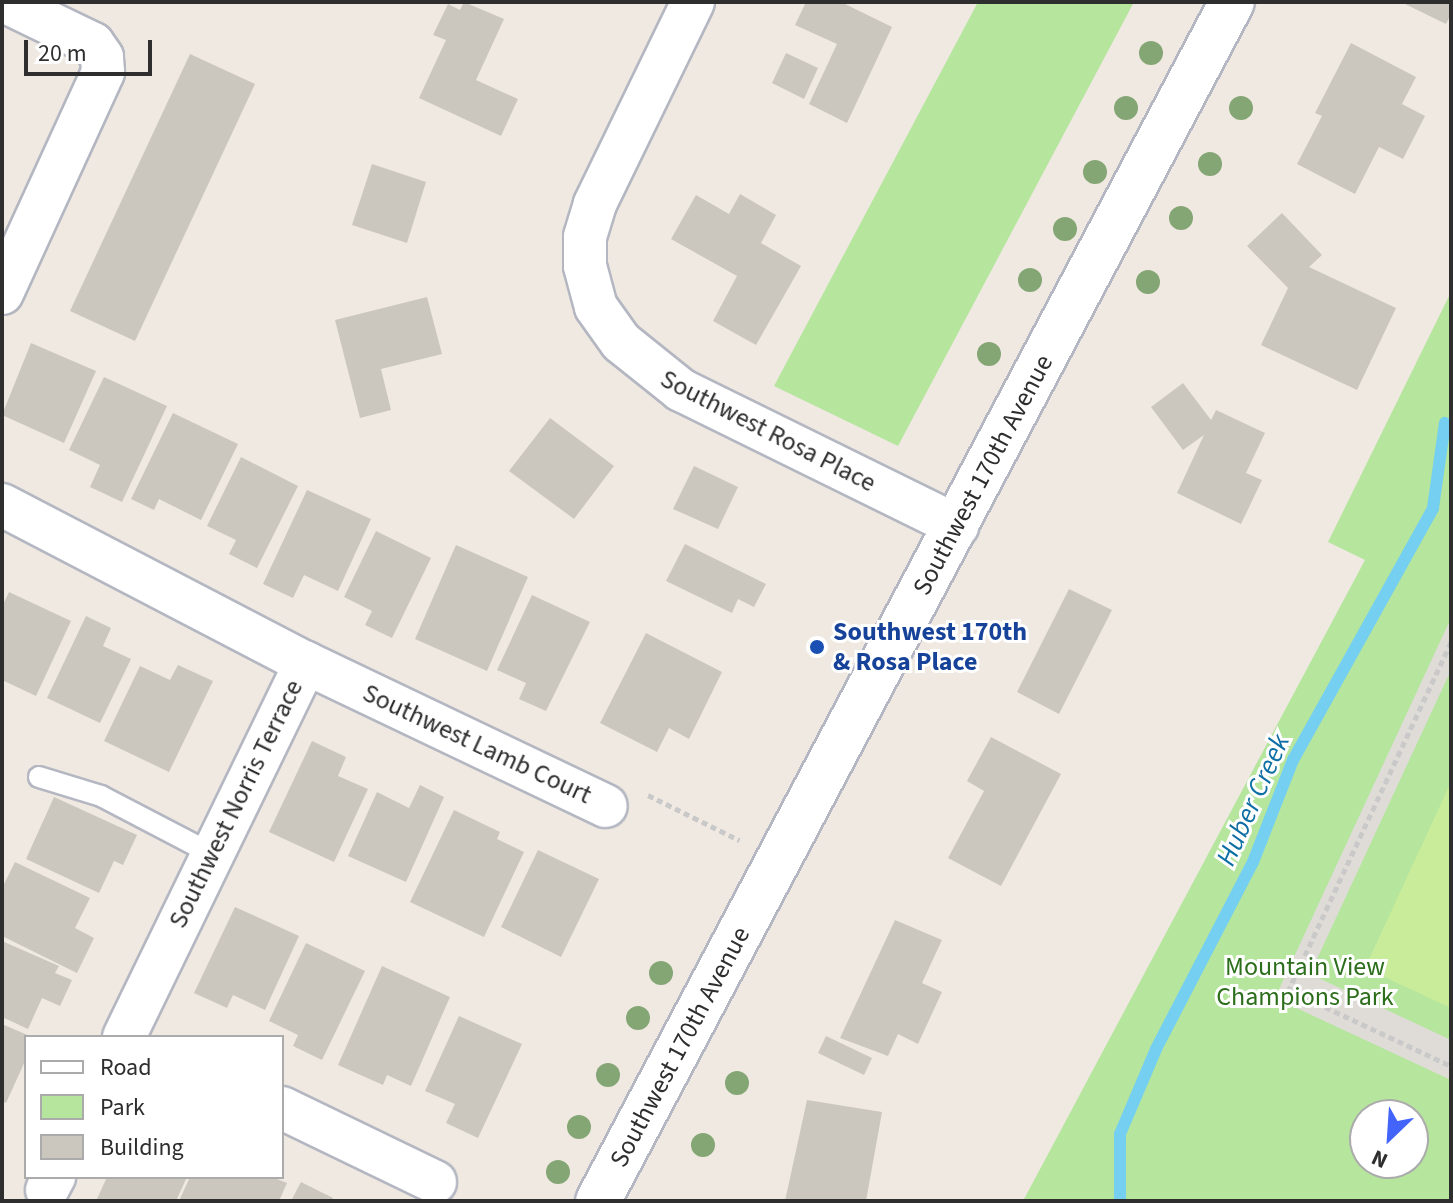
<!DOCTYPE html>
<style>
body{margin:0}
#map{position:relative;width:1453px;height:1203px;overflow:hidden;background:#efe9e1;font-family:"Source Sans 3",sans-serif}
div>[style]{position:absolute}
.green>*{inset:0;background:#b6e59e}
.pitch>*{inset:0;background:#c9ec9a}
.plaza>*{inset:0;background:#dfdcd8}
.stream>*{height:12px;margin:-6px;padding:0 6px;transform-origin:6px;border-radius:6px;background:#75cff0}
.building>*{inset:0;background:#cbc7bf}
.path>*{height:5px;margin-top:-2.5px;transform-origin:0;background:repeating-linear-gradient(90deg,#c9c9c9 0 6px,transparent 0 10px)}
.roads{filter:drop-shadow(2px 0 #b4b7c1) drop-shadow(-2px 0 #b4b7c1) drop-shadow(0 2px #b4b7c1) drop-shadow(0 -2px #b4b7c1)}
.service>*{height:20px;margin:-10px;padding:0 10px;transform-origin:10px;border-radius:10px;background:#fff}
.minor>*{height:42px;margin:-21px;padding:0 21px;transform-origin:21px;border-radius:21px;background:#fff}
.secondary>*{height:44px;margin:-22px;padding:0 22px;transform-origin:22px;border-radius:22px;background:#fff}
.trees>*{width:24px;height:24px;margin:-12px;border-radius:50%;background:#84a574}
.dots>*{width:22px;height:22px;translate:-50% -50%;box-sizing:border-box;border:4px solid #fff;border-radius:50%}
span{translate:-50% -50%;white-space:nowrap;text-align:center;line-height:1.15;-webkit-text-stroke:6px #fff;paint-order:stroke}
.street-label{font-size:26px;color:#2e2e2e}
.transit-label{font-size:26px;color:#164399;font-weight:700}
.left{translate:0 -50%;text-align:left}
.park-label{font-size:26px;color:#2c6e1b}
.water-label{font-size:28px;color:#0d6fa3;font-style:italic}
.frame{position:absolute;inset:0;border:4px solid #2e2e2e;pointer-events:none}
.legend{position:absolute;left:24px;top:1035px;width:260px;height:144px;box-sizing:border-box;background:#fff;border:2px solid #ababab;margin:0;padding:10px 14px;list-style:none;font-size:24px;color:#2e2e2e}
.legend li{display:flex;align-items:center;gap:16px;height:40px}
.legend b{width:40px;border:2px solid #ababab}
.north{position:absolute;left:1349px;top:1099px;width:80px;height:80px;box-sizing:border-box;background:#fff;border:2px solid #ababab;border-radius:50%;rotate:205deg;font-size:22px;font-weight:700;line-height:32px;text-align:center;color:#2e2e2e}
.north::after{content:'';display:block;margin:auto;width:28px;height:36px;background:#4264fb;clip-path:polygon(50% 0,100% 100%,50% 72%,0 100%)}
.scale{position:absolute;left:24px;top:40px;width:128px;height:36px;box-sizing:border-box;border:4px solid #2e2e2e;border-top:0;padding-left:10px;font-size:24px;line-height:28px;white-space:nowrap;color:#2e2e2e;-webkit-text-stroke:6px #fff;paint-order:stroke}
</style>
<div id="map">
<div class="green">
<i style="clip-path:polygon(978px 2px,1134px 2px,898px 446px,774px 386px)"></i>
<i style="clip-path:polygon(evenodd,1451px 292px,1451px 1201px,1023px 1201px,1365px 560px,1328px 542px,1451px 292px,1365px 1115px,1413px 1115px,1413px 1163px,1365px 1163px,1365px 1115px)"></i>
</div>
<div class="pitch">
<i style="clip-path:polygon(1451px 782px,1451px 1008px,1365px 968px)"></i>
</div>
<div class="plaza">
<i style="clip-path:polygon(1451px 618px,1451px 670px,1310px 974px,1451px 1040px,1451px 1080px,1275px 998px)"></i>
</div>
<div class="stream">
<i style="left:1120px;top:1201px;width:67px;rotate:-90deg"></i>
<i style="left:1120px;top:1134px;width:92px;rotate:-67deg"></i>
<i style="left:1156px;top:1049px;width:211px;rotate:-62.6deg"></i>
<i style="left:1253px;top:862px;width:110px;rotate:-68.6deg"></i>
<i style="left:1293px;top:760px;width:288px;rotate:-60.9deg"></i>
<i style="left:1433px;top:508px;width:86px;rotate:-82deg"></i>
</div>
<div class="building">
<i style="clip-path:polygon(464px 2px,504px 19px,476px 80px,518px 99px,501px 136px,419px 98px,446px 40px,433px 35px,448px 4px,460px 10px)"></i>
<i style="clip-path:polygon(806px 2px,841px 2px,892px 27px,847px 123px,809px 104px,837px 44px,795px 25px)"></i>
<i style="clip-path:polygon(1401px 2px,1451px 2px,1451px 14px,1446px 24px)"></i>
<i style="clip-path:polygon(1351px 43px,1416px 77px,1402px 104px,1425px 116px,1403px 159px,1379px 147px,1355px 194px,1297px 164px,1322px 116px,1315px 113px)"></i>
<i style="clip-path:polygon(786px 53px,818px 68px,804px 99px,772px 83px)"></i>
<i style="clip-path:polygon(190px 54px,255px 84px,135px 341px,70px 311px)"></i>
<i style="clip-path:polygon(372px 164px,426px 182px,407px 243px,352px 225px)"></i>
<i style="clip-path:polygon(740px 194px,776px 215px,761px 243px,801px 266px,756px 345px,713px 321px,737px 276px,671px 239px,696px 195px,729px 214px)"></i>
<i style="clip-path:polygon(1282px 213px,1322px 255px,1309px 267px,1396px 308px,1357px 390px,1261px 345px,1288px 288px,1247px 246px)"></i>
<i style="clip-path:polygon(427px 297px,442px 354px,381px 369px,391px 410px,360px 418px,335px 320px)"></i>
<i style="clip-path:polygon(31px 343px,96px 371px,64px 443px,2px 415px)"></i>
<i style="clip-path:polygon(104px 377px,167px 406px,122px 502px,90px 487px,100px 465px,69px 450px)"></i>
<i style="clip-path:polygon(1183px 383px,1211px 420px,1216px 410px,1265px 433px,1246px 473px,1262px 480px,1241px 524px,1177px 493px,1204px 435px,1183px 450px,1151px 407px)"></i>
<i style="clip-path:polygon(173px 413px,238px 444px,201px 520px,159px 499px,154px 510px,131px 499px)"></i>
<i style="clip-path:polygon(550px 418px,614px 466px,574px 519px,509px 471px)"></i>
<i style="clip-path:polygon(241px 457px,298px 486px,257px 568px,229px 554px,236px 540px,207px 526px)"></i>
<i style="clip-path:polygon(694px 466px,738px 487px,718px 529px,673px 509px)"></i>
<i style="clip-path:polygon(307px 490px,371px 519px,338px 591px,304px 575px,293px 598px,263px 584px)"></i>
<i style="clip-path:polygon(376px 531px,431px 558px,392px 638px,365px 625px,372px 611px,344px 597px)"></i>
<i style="clip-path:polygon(685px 544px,766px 584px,754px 607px,738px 599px,732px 613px,666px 581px)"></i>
<i style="clip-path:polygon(456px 545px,528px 577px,487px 671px,415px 639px)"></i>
<i style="clip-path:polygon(1069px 589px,1112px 610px,1059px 714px,1017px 692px)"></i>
<i style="clip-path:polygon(9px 592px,71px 621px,36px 696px,2px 680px,2px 607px)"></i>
<i style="clip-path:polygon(532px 595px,590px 622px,546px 711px,519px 699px,526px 683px,497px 670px)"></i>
<i style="clip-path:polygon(86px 616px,111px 628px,103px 646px,131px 659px,100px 723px,47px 698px)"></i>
<i style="clip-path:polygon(646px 633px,722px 672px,689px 739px,669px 728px,657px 752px,600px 723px)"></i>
<i style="clip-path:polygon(178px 665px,213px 681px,169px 772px,104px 741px,140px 666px,170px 680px)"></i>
<i style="clip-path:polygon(991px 737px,1061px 774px,1001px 886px,948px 858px,984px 791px,967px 781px)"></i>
<i style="clip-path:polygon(312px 741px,346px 757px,338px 776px,368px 789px,334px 862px,269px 832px)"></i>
<i style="clip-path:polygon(420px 785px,444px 797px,406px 882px,348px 856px,377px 792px,409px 808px)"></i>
<i style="clip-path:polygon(54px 797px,137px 835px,123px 865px,114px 861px,99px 893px,26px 859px)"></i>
<i style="clip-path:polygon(454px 810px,500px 832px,497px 839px,524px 852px,484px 937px,410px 902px)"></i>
<i style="clip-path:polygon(538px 850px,599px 879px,561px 957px,501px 927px)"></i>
<i style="clip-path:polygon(15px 862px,90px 898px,75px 928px,94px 938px,77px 973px,2px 936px,2px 888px)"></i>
<i style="clip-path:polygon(235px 907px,299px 936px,265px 1010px,233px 995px,227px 1008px,194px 993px)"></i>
<i style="clip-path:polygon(895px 920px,942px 940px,922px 983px,942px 992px,918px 1044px,898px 1034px,888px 1056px,840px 1038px)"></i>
<i style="clip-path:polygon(2px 941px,59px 966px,55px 973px,72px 980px,60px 1006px,42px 998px,28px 1029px,2px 1017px)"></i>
<i style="clip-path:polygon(306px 943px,365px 971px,322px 1060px,293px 1046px,298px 1035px,269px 1021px)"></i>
<i style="clip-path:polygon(382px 966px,450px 997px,411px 1086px,387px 1075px,383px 1085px,338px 1065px)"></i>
<i style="clip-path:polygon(459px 1016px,522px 1044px,478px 1138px,446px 1123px,455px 1104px,425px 1091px)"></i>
<i style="clip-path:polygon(2px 1024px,32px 1037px,26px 1037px,26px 1059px,6px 1103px,2px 1101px)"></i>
<i style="clip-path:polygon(826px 1036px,872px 1058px,864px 1075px,818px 1053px)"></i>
<i style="clip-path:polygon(807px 1100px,882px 1112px,866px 1201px,785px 1201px)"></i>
<i style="clip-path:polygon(107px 1177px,187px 1177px,176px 1201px,96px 1201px)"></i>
<i style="clip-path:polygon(190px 1177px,272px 1177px,287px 1183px,279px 1201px,179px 1201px)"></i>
<i style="clip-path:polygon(301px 1182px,333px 1198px,331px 1201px,291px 1201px)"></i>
</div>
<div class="path">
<i style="left:1451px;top:642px;width:384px;rotate:115deg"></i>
<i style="left:1289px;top:990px;width:179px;rotate:25.1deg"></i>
<i style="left:648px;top:795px;width:102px;rotate:26.3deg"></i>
</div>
<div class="roads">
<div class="service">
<i style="left:39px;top:777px;width:65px;rotate:17deg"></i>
<i style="left:101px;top:796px;width:123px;rotate:27.6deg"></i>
</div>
<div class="minor">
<i style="left:693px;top:2px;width:225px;rotate:115.9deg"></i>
<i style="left:595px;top:204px;width:34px;rotate:107deg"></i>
<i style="left:585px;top:237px;width:29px;rotate:90deg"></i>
<i style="left:585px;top:266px;width:42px;rotate:75deg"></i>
<i style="left:596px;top:307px;width:43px;rotate:54.5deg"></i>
<i style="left:621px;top:342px;width:77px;rotate:38.7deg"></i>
<i style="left:681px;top:390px;width:308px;rotate:26.2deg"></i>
<i style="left:2px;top:293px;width:243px;rotate:-65.4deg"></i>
<i style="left:103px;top:72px;width:15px;rotate:-94deg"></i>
<i style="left:102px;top:57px;width:16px;rotate:-125deg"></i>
<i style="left:93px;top:44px;width:97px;rotate:-154.2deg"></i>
<i style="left:2px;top:505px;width:343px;rotate:27.5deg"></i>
<i style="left:306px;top:663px;width:332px;rotate:25.5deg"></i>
<i style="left:124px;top:1037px;width:416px;rotate:-64.1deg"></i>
<i style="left:282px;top:1108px;width:170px;rotate:25.8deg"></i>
<i style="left:47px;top:1190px;width:15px;rotate:-62deg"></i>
</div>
<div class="secondary">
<i style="left:598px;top:1201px;width:1356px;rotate:-62.13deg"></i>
</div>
</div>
<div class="trees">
<i style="left:1151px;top:53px"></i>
<i style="left:1126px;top:108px"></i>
<i style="left:1241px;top:108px"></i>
<i style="left:1210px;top:164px"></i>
<i style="left:1095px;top:172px"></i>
<i style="left:1181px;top:218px"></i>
<i style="left:1065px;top:229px"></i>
<i style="left:1030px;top:280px"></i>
<i style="left:1148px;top:282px"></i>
<i style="left:989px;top:354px"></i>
<i style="left:661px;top:973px"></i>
<i style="left:638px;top:1018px"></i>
<i style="left:608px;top:1075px"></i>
<i style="left:737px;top:1083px"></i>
<i style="left:579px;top:1127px"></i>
<i style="left:703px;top:1145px"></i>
<i style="left:558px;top:1172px"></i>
</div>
<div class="dots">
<i style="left:817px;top:647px;background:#1a4fb4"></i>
</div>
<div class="street-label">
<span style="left:768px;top:431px;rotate:27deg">Southwest Rosa Place</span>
<span style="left:983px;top:475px;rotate:-62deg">Southwest 170th Avenue</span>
<span style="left:477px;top:744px;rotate:25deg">Southwest Lamb Court</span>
<span style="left:236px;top:804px;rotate:-64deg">Southwest Norris Terrace</span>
<span style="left:680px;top:1047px;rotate:-62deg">Southwest 170th Avenue</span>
</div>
<div class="transit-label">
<span class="left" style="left:833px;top:647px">Southwest 170th<br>&amp; Rosa Place</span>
</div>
<div class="park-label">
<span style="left:1305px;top:982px">Mountain View<br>Champions Park</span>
</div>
<div class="water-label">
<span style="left:1253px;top:800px;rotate:-66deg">Huber Creek</span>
</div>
<div class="frame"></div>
<ul class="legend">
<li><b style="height:10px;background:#fff"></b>Road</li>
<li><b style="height:22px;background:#b6e59e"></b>Park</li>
<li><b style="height:22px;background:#cbc7bf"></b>Building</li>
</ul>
<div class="north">N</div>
<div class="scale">20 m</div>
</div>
